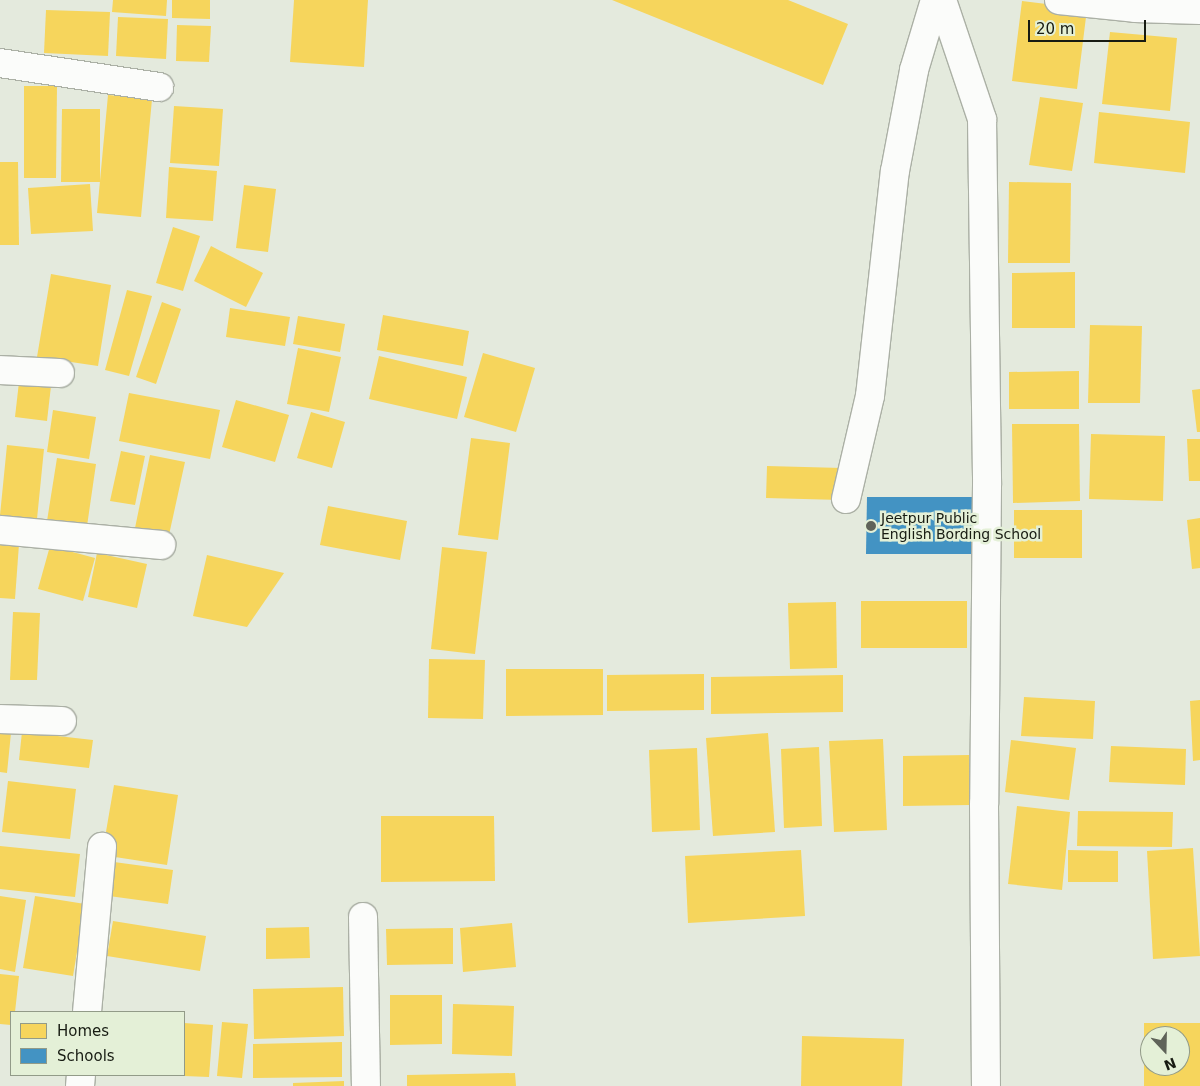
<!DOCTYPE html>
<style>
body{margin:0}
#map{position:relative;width:1200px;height:1086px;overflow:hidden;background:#e4eadd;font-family:"DejaVu Sans",sans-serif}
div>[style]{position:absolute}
.homes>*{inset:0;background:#f6d55c}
.schools>*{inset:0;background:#4393c3}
.roads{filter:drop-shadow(1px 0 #abb0a5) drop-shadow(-1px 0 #abb0a5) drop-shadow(0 1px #abb0a5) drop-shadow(0 -1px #abb0a5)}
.street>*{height:28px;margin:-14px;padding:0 14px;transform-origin:14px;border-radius:14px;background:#fbfcfa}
.dots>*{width:14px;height:14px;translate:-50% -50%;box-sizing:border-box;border:2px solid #e4f0d7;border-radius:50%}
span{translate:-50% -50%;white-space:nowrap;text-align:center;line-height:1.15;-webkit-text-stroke:5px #e4f0d7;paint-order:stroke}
.poi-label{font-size:14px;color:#171b12}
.left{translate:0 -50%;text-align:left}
.legend{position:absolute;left:10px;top:1011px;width:175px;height:65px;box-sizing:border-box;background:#e4f0d7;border:1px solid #929b88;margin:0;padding:6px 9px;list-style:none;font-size:15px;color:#171b12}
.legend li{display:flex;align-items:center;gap:10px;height:25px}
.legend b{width:25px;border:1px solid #929b88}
.north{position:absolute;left:1140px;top:1026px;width:50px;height:50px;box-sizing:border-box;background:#e4f0d7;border:1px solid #929b88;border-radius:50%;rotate:159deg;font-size:14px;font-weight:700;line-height:20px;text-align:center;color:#171b12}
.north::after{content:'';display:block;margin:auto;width:18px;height:22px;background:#5f6359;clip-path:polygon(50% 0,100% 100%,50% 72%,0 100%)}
.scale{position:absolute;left:1028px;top:20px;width:118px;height:22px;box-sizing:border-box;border:2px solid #171b12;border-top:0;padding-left:6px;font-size:15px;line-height:18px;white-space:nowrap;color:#171b12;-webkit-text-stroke:4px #e4f0d7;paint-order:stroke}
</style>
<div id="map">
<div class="homes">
<i style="clip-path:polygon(113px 0,167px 0,166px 16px,112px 12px)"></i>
<i style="clip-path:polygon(172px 0,210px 0,210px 19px,172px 18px)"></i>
<i style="clip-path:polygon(294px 0,368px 0,364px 67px,290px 62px)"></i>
<i style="clip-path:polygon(612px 0,788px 0,848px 24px,823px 85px)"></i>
<i style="clip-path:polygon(1022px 1px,1087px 9px,1077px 89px,1012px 81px)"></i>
<i style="clip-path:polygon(46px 10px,110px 12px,108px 56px,44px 53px)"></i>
<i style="clip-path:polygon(118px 17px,168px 19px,166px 59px,116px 56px)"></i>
<i style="clip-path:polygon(177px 25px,211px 26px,209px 62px,176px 61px)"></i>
<i style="clip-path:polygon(1110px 32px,1177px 38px,1170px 111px,1102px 104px)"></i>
<i style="clip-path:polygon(24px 86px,57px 86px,56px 178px,24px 178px)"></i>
<i style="clip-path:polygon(108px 95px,152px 99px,141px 217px,97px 213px)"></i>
<i style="clip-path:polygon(1040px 97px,1083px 103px,1072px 171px,1029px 165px)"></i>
<i style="clip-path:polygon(174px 106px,223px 109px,219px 166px,170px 163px)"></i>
<i style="clip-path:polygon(62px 109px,100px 109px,100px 182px,61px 182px)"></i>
<i style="clip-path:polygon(1099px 112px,1190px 122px,1185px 173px,1094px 163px)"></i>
<i style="clip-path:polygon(0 162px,18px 162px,19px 245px,0 245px)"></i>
<i style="clip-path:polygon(169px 167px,217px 171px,213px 221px,166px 218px)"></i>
<i style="clip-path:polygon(1009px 182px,1071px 183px,1070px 263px,1008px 263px)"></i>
<i style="clip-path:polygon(90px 184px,93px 231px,31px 234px,28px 188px)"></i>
<i style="clip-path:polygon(244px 185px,276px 189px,268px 252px,236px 248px)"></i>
<i style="clip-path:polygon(173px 227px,200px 236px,183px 291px,156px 283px)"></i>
<i style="clip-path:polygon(211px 246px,263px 273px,246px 307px,194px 281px)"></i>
<i style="clip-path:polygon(1075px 272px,1075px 328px,1012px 328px,1012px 273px)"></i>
<i style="clip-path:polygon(51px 274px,111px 285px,98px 366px,37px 357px)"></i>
<i style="clip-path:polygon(127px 290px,152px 296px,129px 376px,105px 370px)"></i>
<i style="clip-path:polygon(162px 302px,181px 309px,156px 384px,136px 377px)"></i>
<i style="clip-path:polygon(230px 308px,290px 317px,285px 346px,226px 337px)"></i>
<i style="clip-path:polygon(383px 315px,469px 331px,463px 366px,377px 350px)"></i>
<i style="clip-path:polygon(298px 316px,345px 324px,340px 352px,293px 344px)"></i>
<i style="clip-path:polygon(1090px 325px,1142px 326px,1140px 403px,1088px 403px)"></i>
<i style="clip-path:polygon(298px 348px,341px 357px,329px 412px,287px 404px)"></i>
<i style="clip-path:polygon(483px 353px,535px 368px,516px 432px,464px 417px)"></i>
<i style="clip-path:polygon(379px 356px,467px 377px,457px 419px,369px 399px)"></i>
<i style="clip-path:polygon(1079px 371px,1079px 409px,1009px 409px,1009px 372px)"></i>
<i style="clip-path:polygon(19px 382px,51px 386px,47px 421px,15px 417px)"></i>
<i style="clip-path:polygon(1200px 389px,1200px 432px,1197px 432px,1192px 390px)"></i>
<i style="clip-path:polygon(129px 393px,220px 410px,210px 459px,119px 441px)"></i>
<i style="clip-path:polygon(236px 400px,289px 415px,275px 462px,222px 447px)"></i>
<i style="clip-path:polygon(53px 410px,96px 417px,89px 459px,47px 452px)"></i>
<i style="clip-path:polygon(311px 412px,345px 422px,332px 468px,297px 458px)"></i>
<i style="clip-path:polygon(1012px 424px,1079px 424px,1080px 501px,1013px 503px)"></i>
<i style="clip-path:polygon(1091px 434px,1165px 436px,1163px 501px,1089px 499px)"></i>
<i style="clip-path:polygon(471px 438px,510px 443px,498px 540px,458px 535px)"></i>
<i style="clip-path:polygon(1187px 439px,1200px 439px,1200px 481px,1189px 481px)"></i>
<i style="clip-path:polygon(7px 445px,44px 449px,37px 519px,0 515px)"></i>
<i style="clip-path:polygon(121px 451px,145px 456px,135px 505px,110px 501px)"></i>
<i style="clip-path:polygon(150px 455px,185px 462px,169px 535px,135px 528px)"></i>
<i style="clip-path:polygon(57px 458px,96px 464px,87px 526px,47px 521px)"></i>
<i style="clip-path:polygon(767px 466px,842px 468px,841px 500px,766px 498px)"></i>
<i style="clip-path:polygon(328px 506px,407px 521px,400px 560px,320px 545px)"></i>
<i style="clip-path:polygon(1014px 510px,1082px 510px,1082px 558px,1014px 558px)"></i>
<i style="clip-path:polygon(1200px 518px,1200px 568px,1192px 569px,1187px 520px)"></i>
<i style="clip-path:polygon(0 543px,19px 544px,15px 599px,0 598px)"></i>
<i style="clip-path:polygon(50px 546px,95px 558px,83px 601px,38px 589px)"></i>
<i style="clip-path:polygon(442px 547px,487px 552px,475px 654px,431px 649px)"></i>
<i style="clip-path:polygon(97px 553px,147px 564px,137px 608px,88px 597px)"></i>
<i style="clip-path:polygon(207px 555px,284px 573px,247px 627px,193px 616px)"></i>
<i style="clip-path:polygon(861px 601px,967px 601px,967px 648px,861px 648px)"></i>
<i style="clip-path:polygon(836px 602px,837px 668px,790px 669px,788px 603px)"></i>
<i style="clip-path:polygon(13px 612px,40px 613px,37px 680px,10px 680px)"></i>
<i style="clip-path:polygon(429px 659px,485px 660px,483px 719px,428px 718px)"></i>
<i style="clip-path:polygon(506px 669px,603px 669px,603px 715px,506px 716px)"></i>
<i style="clip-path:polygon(704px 674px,704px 710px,607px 711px,607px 675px)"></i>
<i style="clip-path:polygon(843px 675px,843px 712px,711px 714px,711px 677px)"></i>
<i style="clip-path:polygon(1024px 697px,1095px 701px,1093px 739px,1021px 736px)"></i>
<i style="clip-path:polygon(1200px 700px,1200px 760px,1193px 761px,1190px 701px)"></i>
<i style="clip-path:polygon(0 732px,11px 733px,7px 773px,0 772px)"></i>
<i style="clip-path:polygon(22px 732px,93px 740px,89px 768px,19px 760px)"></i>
<i style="clip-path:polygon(768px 733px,775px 832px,713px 836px,706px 738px)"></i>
<i style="clip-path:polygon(883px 739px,887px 830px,834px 832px,829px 741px)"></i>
<i style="clip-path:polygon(1011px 740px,1076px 748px,1069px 800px,1005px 792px)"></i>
<i style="clip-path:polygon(1111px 746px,1186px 749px,1185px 785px,1109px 782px)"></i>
<i style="clip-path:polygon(819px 747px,822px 826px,784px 828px,781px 749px)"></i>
<i style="clip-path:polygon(697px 748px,700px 830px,652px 832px,649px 750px)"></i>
<i style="clip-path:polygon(969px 755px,970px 805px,903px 806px,903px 756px)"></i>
<i style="clip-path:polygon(8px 781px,76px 789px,70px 839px,2px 832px)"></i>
<i style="clip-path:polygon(114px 785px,178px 795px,167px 865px,102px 855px)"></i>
<i style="clip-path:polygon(1017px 806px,1070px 812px,1062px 890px,1008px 884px)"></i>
<i style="clip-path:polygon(1078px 811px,1173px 812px,1172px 847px,1077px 846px)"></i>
<i style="clip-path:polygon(381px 816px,494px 816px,495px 881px,381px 882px)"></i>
<i style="clip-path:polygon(0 846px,80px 854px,75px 897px,0 889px)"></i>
<i style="clip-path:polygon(1193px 848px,1200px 956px,1153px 959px,1147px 851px)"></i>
<i style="clip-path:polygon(801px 850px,805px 916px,688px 923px,685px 856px)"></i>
<i style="clip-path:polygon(1068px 850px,1118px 851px,1118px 882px,1068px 882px)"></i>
<i style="clip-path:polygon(114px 862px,173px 870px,168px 904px,109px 896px)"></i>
<i style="clip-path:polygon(0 896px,26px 900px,15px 972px,0 969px)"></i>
<i style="clip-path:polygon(35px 896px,85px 904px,73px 976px,23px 968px)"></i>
<i style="clip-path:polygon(113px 921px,206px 936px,200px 971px,107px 956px)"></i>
<i style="clip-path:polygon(512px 923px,516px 967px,463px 972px,460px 928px)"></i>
<i style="clip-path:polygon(309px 927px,310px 958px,266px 959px,266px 928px)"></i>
<i style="clip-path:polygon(453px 928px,453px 964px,387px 965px,386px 929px)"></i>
<i style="clip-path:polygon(0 974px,19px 976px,15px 1012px,11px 1012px,11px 1025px,0 1024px)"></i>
<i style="clip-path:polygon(343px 987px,344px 1036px,254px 1039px,253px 989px)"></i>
<i style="clip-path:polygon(390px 995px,442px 995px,442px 1044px,390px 1045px)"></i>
<i style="clip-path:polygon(453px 1004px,514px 1006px,512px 1056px,452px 1054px)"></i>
<i style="clip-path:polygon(222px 1022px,248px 1024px,242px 1078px,217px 1076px)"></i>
<i style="clip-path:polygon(184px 1023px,213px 1025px,209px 1077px,184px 1076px)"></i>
<i style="clip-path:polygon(evenodd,1144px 1023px,1200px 1023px,1200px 1086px,1144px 1086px,1144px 1023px,1150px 1036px,1180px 1036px,1180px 1066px,1150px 1066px,1150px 1036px)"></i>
<i style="clip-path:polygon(802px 1036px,904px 1039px,902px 1086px,801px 1086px)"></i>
<i style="clip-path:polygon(342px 1042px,342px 1077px,253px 1078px,253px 1044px)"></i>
<i style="clip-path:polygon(515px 1073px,516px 1086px,407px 1086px,407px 1075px)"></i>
<i style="clip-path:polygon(344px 1081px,344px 1086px,293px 1086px,293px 1083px)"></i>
</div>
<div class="schools">
<i style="clip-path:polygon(867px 497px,973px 497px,972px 554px,866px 554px)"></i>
</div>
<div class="roads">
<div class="street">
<i style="left:942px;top:0;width:126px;rotate:71.4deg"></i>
<i style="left:982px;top:119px;width:366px;rotate:89.2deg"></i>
<i style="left:987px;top:485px;width:319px;rotate:90.5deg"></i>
<i style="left:984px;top:804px;width:282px;rotate:89.6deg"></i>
<i style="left:1059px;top:0;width:76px;rotate:6deg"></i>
<i style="left:1135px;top:8px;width:65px;rotate:1.8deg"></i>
<i style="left:0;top:63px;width:161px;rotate:8.6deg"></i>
<i style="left:0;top:370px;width:60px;rotate:2.9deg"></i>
<i style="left:846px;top:499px;width:106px;rotate:-76.9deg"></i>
<i style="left:870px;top:396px;width:226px;rotate:-83.7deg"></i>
<i style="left:895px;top:171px;width:103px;rotate:-79.3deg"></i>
<i style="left:914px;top:70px;width:73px;rotate:-73.3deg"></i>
<i style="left:0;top:530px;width:162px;rotate:5.3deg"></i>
<i style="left:0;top:719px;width:62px;rotate:1.8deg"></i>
<i style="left:363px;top:917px;width:169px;rotate:89deg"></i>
<i style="left:87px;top:1012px;width:166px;rotate:-84.8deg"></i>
<i style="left:80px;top:1086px;width:11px;rotate:-85deg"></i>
</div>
</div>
<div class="dots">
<i style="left:871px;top:526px;background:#5f6359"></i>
</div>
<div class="poi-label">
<span class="left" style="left:881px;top:526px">Jeetpur Public<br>English Bording School</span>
</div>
<ul class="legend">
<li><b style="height:14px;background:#f6d55c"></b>Homes</li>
<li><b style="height:14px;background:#4393c3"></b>Schools</li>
</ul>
<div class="north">N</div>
<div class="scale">20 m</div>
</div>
